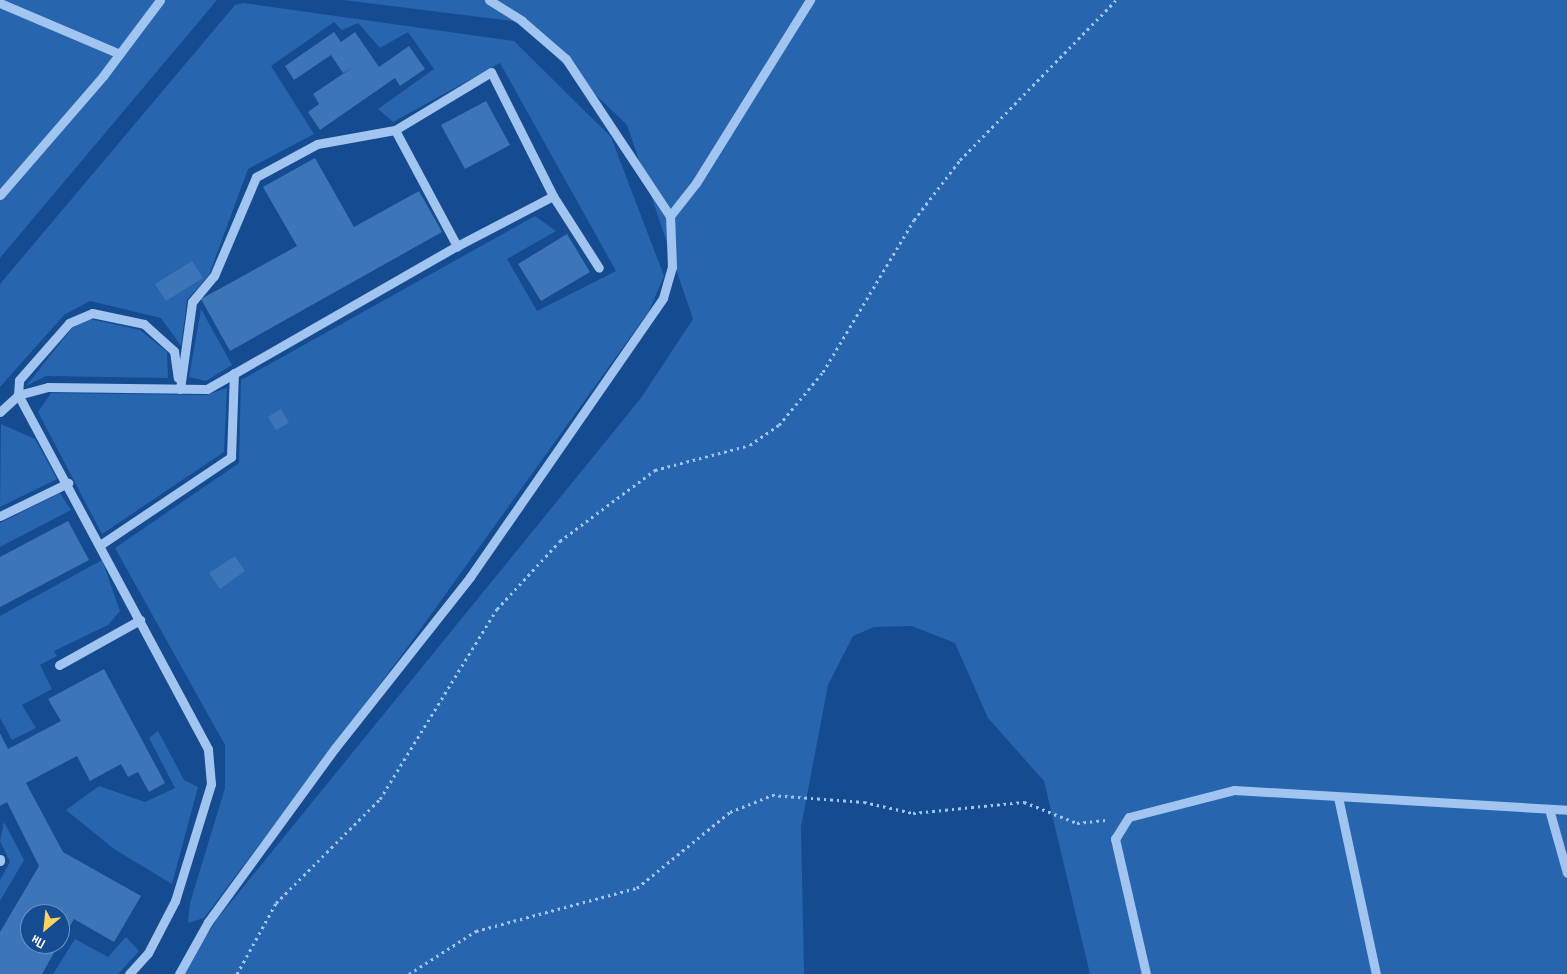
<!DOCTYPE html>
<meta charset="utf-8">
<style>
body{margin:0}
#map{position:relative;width:1567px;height:974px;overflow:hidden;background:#154b90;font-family:"Sofia Sans Condensed",sans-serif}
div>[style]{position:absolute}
.green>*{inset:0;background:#2765af}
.building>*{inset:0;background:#3d75b9}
.path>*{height:3px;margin-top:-1.5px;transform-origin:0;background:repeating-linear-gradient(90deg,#a1c5f0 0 2.5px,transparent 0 6.5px)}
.minor>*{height:9px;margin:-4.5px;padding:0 4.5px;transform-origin:4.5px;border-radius:4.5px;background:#a1c5f0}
span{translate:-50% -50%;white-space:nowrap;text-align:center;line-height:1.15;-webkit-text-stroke:4px #154b90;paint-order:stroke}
.north{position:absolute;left:20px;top:904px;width:50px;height:50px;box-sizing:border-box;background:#154b90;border:1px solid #7393bc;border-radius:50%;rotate:208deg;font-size:14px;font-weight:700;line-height:20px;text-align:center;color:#fff}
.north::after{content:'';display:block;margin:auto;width:18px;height:22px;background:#ffd161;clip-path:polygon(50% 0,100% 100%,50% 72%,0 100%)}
</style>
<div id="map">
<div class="green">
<i style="clip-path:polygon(0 0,217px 0,0 258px)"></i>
<i style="clip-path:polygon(343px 0,1567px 0,1567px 974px,1090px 974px,1044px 781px,988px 718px,955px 643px,912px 626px,874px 627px,853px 636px,828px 685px,801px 827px,804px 974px,181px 974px,218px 918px,641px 398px,693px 319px,627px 125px,520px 22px)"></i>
<i style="clip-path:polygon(243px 3px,514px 41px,611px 137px,664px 276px,649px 311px,404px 652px,204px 918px,188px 923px,190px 903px,225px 788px,225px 745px,115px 548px,239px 463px,241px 380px,535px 216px,556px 231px,507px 259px,537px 311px,616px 271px,500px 63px,393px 122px,378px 109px,434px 69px,408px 32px,380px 48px,358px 23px,342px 30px,334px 22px,271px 66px,314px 134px,248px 169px,209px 275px,187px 300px,181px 346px,161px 318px,90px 301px,64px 315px,0 387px,0 284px,235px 5px)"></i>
<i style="clip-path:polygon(201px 309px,232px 365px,206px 381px,189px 377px)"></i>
<i style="clip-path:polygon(90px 319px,140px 330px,167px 352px,168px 378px,46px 376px,26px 386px,72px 328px)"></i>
<i style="clip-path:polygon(227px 388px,224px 452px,102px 534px,38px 412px,51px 393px,206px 395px)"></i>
<i style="clip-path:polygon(1px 424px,35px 439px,57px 479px,0 507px)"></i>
<i style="clip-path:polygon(60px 493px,71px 510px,0 547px,0 523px)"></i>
<i style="clip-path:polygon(102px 560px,120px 611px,108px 625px,54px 651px,57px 656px,40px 665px,52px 689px,22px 705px,36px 728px,12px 740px,0 718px,0 616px)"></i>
<i style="clip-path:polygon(158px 731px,184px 780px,198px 787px,172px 884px,114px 849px,66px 810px,99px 786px,145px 802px,175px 788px,149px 738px)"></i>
<i style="clip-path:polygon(4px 822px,24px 860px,0 901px,0 880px,10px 862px,0 841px)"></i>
<i style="clip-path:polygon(126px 937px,139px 951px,118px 974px,53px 974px,75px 939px,108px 957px)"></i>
</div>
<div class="building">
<i style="clip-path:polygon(334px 32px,341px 42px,355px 32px,379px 67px,409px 46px,425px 69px,400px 86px,395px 78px,320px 130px,308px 112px,319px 104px,313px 94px,353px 67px,343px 73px,331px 55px,294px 80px,285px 66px)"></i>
<i style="clip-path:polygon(486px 101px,510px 145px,465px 169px,441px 125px)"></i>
<i style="clip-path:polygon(315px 158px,354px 227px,419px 191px,442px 232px,230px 351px,201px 299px,297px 246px,263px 187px)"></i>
<i style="clip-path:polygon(567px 234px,590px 272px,541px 301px,518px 264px)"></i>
<i style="clip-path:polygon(192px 261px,203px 278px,166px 301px,155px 284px)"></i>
<i style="clip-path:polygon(281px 409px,289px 423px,276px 430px,268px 417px)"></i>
<i style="clip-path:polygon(68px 521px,89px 560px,0 607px,0 557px)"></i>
<i style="clip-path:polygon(235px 556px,245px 571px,220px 589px,209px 573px)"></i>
<i style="clip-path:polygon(104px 669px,165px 783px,149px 792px,138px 772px,128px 777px,121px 764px,90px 781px,77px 756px,26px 783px,63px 852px,141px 896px,114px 942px,74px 919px,60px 943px,60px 914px,30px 914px,30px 944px,59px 944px,42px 974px,0 974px,0 932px,39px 866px,7px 802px,0 806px,0 733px,8px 749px,61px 721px,48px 699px)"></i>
</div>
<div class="path">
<i style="left:237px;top:974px;width:81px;rotate:-61.2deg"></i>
<i style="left:276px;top:903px;width:147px;rotate:-45deg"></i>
<i style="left:380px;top:799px;width:223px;rotate:-58.4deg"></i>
<i style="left:497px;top:609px;width:93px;rotate:-47.2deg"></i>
<i style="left:560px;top:541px;width:119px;rotate:-36.8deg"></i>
<i style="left:655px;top:470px;width:98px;rotate:-14.7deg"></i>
<i style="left:750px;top:445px;width:35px;rotate:-35deg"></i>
<i style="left:779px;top:425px;width:69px;rotate:-50.3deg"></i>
<i style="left:823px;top:372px;width:177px;rotate:-59.1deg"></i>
<i style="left:914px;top:220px;width:76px;rotate:-52.5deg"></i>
<i style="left:960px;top:160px;width:223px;rotate:-45.7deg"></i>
<i style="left:409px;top:974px;width:80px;rotate:-32.7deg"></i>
<i style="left:476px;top:931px;width:167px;rotate:-15deg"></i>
<i style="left:637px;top:888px;width:120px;rotate:-39.3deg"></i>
<i style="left:730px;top:812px;width:45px;rotate:-22deg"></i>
<i style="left:772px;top:795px;width:92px;rotate:4.4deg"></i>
<i style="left:864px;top:802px;width:50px;rotate:12.7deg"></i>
<i style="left:913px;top:813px;width:112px;rotate:-5.7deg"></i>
<i style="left:1024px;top:802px;width:57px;rotate:21.6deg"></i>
<i style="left:1077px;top:823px;width:29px;rotate:-6deg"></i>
</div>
<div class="minor">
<i style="left:489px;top:0;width:39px;rotate:32deg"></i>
<i style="left:522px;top:21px;width:58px;rotate:40.8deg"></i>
<i style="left:566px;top:59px;width:188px;rotate:56.5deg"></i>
<i style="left:670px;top:216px;width:42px;rotate:-51.8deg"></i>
<i style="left:696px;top:183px;width:216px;rotate:-58.1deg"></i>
<i style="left:0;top:3px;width:130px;rotate:23deg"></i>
<i style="left:395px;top:130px;width:132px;rotate:61.9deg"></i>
<i style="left:0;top:195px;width:157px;rotate:-49.1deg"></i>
<i style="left:103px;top:76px;width:95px;rotate:-53.1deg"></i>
<i style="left:180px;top:389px;width:88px;rotate:-82.1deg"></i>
<i style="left:192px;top:302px;width:34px;rotate:-50deg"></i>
<i style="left:214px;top:276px;width:108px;rotate:-67deg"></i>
<i style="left:256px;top:177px;width:69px;rotate:-28.4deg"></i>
<i style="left:317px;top:144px;width:79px;rotate:-10.2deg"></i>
<i style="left:395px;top:130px;width:112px;rotate:-31.1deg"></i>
<i style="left:491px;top:72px;width:139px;rotate:63.4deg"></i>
<i style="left:553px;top:196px;width:85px;rotate:57.4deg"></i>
<i style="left:0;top:412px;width:25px;rotate:-43deg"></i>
<i style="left:18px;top:395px;width:15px;rotate:-86deg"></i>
<i style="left:19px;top:380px;width:76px;rotate:-48.7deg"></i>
<i style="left:69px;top:323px;width:25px;rotate:-23deg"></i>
<i style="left:92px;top:313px;width:53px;rotate:11.9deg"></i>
<i style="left:144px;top:324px;width:40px;rotate:42deg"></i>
<i style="left:174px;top:351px;width:27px;rotate:82deg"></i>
<i style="left:0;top:516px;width:76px;rotate:-25.9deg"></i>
<i style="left:100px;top:545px;width:158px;rotate:-33.9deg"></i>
<i style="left:231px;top:457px;width:84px;rotate:-88deg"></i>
<i style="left:59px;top:665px;width:93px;rotate:-29.1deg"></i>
<i style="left:1338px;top:797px;width:181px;rotate:77.9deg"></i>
<i style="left:1549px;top:809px;width:66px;rotate:74.3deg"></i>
<i style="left:0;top:859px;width:2px;rotate:90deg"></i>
<i style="left:129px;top:974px;width:28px;rotate:-48deg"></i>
<i style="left:148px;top:953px;width:59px;rotate:-62.6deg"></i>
<i style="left:175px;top:901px;width:122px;rotate:-72.9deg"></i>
<i style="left:211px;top:784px;width:35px;rotate:-95deg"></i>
<i style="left:208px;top:749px;width:402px;rotate:-118.2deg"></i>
<i style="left:18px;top:395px;width:31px;rotate:-15deg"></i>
<i style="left:48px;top:387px;width:159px;rotate:0.7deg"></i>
<i style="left:207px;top:389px;width:288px;rotate:-29.8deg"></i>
<i style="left:457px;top:246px;width:108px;rotate:-27.5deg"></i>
<i style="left:179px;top:974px;width:60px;rotate:-60.9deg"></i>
<i style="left:208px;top:922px;width:215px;rotate:-53.9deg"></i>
<i style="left:335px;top:748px;width:218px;rotate:-51.7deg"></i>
<i style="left:470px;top:577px;width:339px;rotate:-55.3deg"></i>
<i style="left:663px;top:298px;width:32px;rotate:-74deg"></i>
<i style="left:672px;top:267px;width:51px;rotate:-92.2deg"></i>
<i style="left:1146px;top:974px;width:139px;rotate:-102.9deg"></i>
<i style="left:1115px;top:839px;width:26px;rotate:-58deg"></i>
<i style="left:1129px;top:817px;width:108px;rotate:-14.4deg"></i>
<i style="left:1234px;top:790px;width:334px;rotate:3.4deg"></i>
</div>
<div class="north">Пн</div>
</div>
